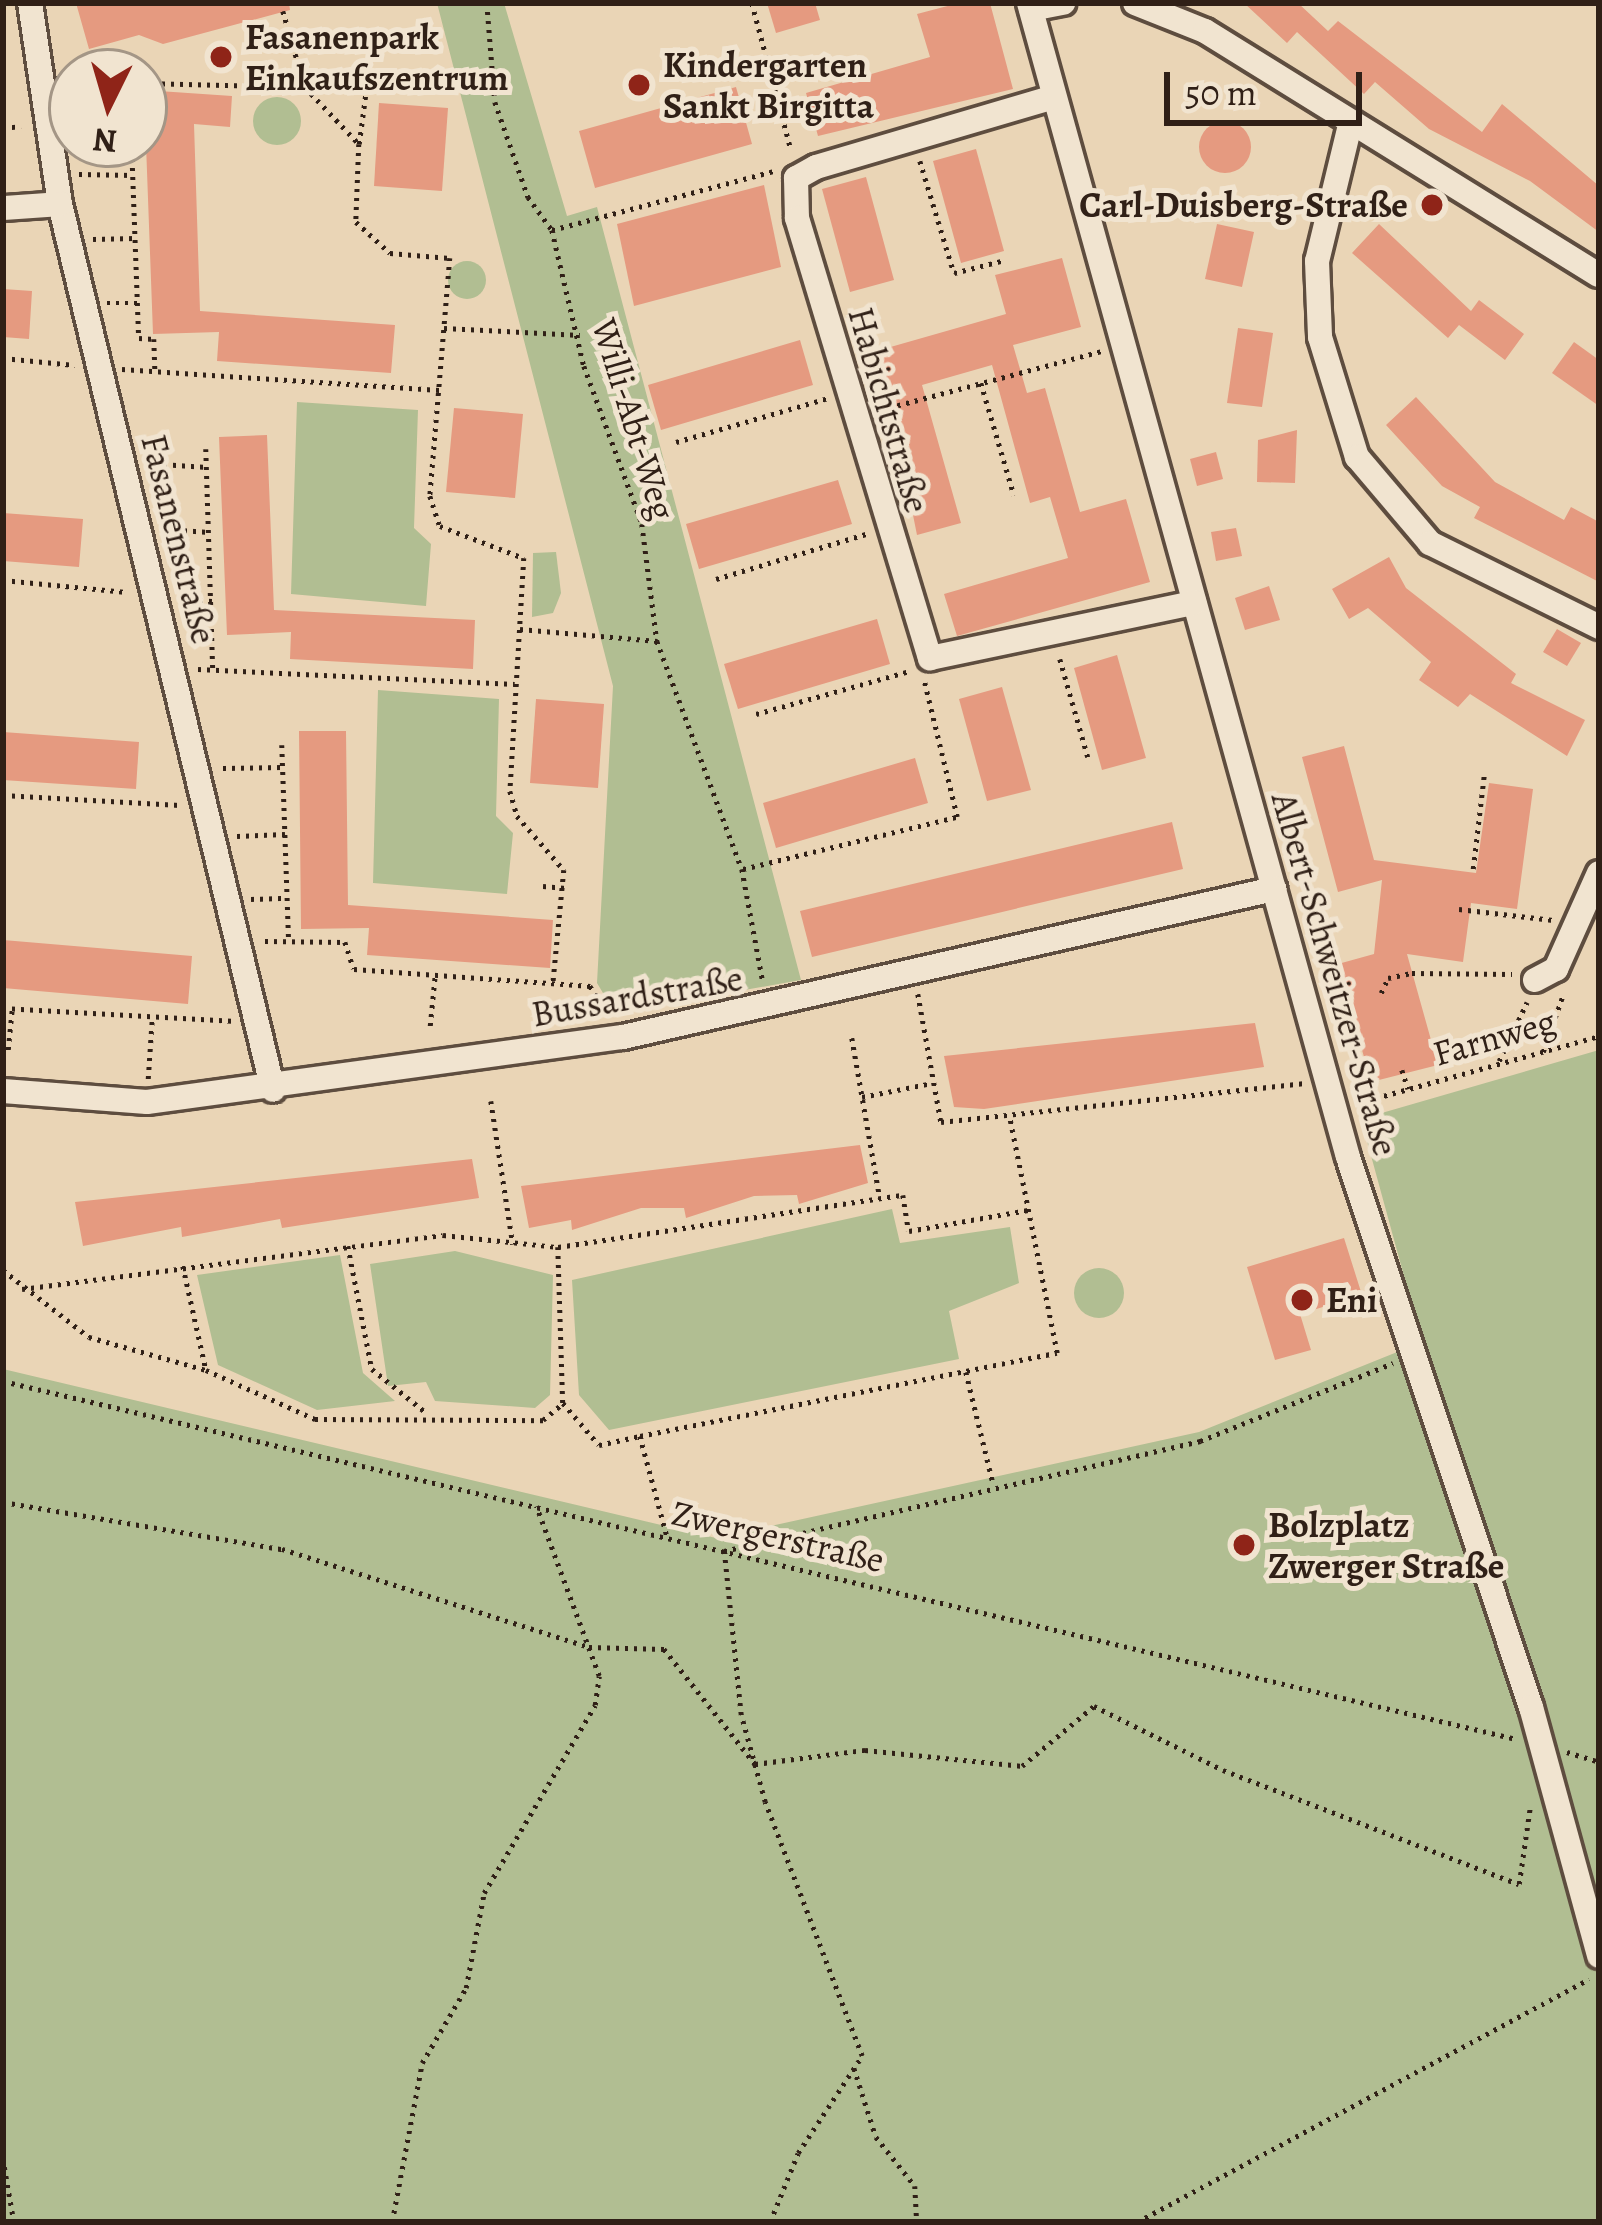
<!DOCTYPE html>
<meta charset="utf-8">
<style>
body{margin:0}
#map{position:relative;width:1602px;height:2225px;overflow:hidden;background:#ead5b6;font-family:Alegreya,serif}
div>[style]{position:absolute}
.green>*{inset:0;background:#b1be92}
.round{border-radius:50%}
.building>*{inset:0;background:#e59a80}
.path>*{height:4.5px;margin-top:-2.25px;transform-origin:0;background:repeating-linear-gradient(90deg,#302017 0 3px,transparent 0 9px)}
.roads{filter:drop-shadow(3px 0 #5e4d3f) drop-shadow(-3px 0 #5e4d3f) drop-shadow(0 3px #5e4d3f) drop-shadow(0 -3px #5e4d3f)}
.minor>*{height:24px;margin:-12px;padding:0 12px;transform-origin:12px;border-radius:12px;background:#f1e4d0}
.dots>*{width:33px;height:33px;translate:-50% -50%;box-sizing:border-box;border:6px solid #f1e4d0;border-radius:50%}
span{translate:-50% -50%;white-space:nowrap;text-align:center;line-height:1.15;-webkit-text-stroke:10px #f1e4d0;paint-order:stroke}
.poi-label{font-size:36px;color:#302017;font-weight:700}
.left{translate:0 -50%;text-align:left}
.right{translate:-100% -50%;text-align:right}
.street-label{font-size:36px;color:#302017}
.frame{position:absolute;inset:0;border:6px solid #302017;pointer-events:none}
.north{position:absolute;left:48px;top:48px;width:120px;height:120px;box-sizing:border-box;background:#f1e4d0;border:3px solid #a49686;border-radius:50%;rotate:185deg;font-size:33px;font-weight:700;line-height:48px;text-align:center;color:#302017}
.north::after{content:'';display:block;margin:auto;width:42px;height:54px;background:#8f2418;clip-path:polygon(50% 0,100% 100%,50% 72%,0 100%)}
.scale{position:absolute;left:1164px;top:72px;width:198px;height:54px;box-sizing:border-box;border:6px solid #302017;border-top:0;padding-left:15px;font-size:36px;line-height:42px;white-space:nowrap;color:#302017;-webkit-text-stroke:9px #f1e4d0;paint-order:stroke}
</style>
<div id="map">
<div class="green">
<i style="clip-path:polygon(437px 3px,504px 3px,567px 216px,597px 207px,801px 980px,615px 1013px,597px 983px,613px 686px)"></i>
<i class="round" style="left:253px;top:97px;width:48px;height:48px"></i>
<i class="round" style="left:448px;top:261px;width:38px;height:38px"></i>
<i style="clip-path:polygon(297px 402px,418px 410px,414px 528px,431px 544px,426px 606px,291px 594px)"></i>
<i style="clip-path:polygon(556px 552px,561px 593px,553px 613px,532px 617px,533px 553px)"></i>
<i style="clip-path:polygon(378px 690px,499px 699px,496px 816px,513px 833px,507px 894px,373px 883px)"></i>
<i style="clip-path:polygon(1599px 1050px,1599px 2222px,3px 2222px,3px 1369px,716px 1538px,1199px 1432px,1422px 1342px,1361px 1119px)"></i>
<i style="clip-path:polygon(892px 1209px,900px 1243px,1010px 1227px,1019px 1283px,949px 1311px,959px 1359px,609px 1430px,579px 1395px,572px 1280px)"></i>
<i style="clip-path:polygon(455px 1251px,553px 1275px,550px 1395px,535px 1408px,435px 1401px,426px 1382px,388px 1386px,370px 1264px)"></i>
<i style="clip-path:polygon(340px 1255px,363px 1373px,395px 1401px,317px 1410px,218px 1365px,197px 1275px)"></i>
<i class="round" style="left:1074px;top:1268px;width:50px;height:50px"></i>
</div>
<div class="building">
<i style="clip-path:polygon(76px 3px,289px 3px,290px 10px,163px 44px,139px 35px,89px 49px)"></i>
<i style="clip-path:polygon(767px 3px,815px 3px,820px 20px,776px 33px)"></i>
<i style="clip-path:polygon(959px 3px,990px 3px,1013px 89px,818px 136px,806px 93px,930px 57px,917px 14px)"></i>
<i style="clip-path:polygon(1244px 3px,1298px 3px,1328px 31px,1338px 21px,1482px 132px,1502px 104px,1599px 186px,1599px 232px,1530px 181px,1429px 129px,1375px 82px,1364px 94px,1297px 32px,1287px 43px)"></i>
<i style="clip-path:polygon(736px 87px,752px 144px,595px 188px,579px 131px)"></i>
<i style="clip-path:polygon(144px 90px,232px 96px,230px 127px,194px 124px,200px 311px,395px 325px,391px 373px,217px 361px,219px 332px,153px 334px)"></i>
<i style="clip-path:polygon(379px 103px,448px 108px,442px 191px,374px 186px)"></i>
<i class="round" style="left:1199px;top:121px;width:52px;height:52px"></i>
<i style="clip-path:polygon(976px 149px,1004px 251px,961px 263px,933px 161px)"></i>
<i style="clip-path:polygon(866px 177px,894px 280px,850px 292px,822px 189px)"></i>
<i style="clip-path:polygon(764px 185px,781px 267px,634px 306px,617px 224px)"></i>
<i style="clip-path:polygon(1217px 224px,1254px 232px,1242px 287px,1205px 279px)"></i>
<i style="clip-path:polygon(1379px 224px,1471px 311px,1479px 300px,1524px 334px,1505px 360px,1459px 325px,1448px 338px,1352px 253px)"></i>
<i style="clip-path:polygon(1062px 258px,1081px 327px,1013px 345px,1027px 393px,1045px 388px,1080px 512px,1126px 499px,1150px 582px,957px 636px,944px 594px,1068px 558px,1050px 497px,1030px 503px,992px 365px,922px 385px,961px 523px,917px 535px,880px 350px,1006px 314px,995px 275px)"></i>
<i style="clip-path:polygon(3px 289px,32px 291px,29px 339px,3px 337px)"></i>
<i style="clip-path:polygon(1238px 328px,1273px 333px,1262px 407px,1227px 403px)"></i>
<i style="clip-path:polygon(800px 340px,813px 385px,661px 430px,648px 385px)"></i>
<i style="clip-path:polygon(1574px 342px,1599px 360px,1599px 406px,1552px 373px)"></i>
<i style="clip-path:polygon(1416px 397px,1495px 482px,1564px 520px,1571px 507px,1599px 522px,1599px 582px,1474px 518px,1480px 507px,1442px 486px,1386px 425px)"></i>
<i style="clip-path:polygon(454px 408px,523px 414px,515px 498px,446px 492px)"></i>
<i style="clip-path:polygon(1297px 430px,1295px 483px,1257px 482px,1258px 440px)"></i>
<i style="clip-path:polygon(267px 435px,274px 610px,475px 620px,473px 669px,290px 659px,291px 632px,227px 635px,219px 437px)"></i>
<i style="clip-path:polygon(1216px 452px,1223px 479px,1197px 486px,1190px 459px)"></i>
<i style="clip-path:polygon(838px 480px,852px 524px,699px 569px,686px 524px)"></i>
<i style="clip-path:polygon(3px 513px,83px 519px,79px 567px,3px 561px)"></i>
<i style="clip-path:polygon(1236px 528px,1242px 556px,1216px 561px,1211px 532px)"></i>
<i style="clip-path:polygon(1389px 557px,1406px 588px,1516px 674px,1511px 683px,1585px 720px,1567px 756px,1470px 694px,1458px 707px,1419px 680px,1431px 662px,1368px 608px,1349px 619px,1332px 589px)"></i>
<i style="clip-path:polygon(1269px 586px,1280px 620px,1245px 630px,1235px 598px)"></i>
<i style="clip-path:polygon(877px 619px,890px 664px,738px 709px,724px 664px)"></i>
<i style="clip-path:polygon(1557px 629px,1581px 643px,1567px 666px,1543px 652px)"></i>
<i style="clip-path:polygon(1117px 655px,1146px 758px,1102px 770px,1074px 668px)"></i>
<i style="clip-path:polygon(1002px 687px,1031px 790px,987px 801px,959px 699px)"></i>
<i style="clip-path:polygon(536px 699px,604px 704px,598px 788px,530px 783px)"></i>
<i style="clip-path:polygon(299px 731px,346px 731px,348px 905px,553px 920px,550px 968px,367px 955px,369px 928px,301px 929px)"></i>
<i style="clip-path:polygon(3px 732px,139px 742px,136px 789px,3px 780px)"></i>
<i style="clip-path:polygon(1344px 746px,1374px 860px,1476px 873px,1489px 783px,1533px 789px,1517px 909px,1471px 903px,1463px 962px,1407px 954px,1438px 1065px,1371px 1082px,1338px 964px,1374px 954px,1382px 880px,1338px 892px,1302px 757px)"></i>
<i style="clip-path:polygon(915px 758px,928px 803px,776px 848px,763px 803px)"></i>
<i style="clip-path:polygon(1172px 822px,1183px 869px,812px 957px,800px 911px)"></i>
<i style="clip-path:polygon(3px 940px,192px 956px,188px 1004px,3px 988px)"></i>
<i style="clip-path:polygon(1255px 1023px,1264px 1067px,984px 1109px,954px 1107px,944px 1056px)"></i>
<i style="clip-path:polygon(860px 1145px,868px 1183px,799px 1204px,797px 1195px,754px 1196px,686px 1218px,684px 1208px,641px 1208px,572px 1230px,571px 1220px,529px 1228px,521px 1186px)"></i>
<i style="clip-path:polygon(472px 1159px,479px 1198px,282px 1228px,280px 1219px,182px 1237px,181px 1227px,83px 1246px,75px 1202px)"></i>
<i style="clip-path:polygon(1344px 1238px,1362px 1295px,1300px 1314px,1311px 1350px,1275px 1360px,1247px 1267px)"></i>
</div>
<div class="path">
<i style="left:487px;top:3px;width:99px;rotate:85.4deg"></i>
<i style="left:495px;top:102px;width:101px;rotate:70.8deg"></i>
<i style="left:528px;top:197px;width:41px;rotate:54deg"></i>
<i style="left:552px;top:230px;width:140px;rotate:76.8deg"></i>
<i style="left:584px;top:366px;width:168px;rotate:69.8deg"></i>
<i style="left:642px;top:524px;width:118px;rotate:82.7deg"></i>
<i style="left:657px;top:641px;width:243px;rotate:69.6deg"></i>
<i style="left:742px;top:869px;width:115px;rotate:79.5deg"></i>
<i style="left:752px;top:3px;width:152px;rotate:75.1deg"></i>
<i style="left:283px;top:11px;width:79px;rotate:73.9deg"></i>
<i style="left:305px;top:87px;width:79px;rotate:46.5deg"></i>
<i style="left:359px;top:144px;width:78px;rotate:92.2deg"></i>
<i style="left:356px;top:222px;width:46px;rotate:42.4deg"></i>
<i style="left:390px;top:253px;width:60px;rotate:4.8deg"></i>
<i style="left:450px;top:258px;width:239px;rotate:94.8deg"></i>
<i style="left:430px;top:496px;width:32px;rotate:72deg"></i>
<i style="left:440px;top:526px;width:90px;rotate:20.9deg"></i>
<i style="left:524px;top:558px;width:233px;rotate:93.4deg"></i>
<i style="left:510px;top:791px;width:26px;rotate:74deg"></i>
<i style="left:517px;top:816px;width:72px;rotate:49deg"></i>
<i style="left:564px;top:870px;width:116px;rotate:95.5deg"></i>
<i style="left:144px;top:83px;width:161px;rotate:1.4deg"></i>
<i style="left:3px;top:128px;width:18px;rotate:-6deg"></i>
<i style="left:359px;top:144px;width:62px;rotate:-82.5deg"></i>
<i style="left:132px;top:150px;width:188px;rotate:87.9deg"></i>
<i style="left:139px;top:338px;width:15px;rotate:4deg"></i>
<i style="left:154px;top:339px;width:32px;rotate:88deg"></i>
<i style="left:920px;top:161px;width:117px;rotate:73.1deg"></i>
<i style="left:954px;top:273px;width:49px;rotate:-14.3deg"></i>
<i style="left:79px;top:174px;width:54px;rotate:1.1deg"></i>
<i style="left:552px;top:230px;width:229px;rotate:-14.9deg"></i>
<i style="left:93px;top:239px;width:42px;rotate:-1.4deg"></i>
<i style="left:107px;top:303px;width:30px"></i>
<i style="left:444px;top:328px;width:136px;rotate:2.9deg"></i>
<i style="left:3px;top:358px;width:72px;rotate:5.6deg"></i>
<i style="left:122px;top:369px;width:318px;rotate:3.8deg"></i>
<i style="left:981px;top:383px;width:117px;rotate:73.6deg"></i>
<i style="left:880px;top:410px;width:229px;rotate:-14.9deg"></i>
<i style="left:676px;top:442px;width:158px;rotate:-16.1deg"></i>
<i style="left:206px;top:449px;width:221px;rotate:88.2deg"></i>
<i style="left:146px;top:463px;width:61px;rotate:3.8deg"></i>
<i style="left:166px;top:529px;width:43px;rotate:4deg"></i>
<i style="left:716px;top:579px;width:160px;rotate:-16.7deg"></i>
<i style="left:3px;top:580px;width:124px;rotate:5.6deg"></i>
<i style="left:182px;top:599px;width:30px;rotate:4deg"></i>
<i style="left:520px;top:629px;width:138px;rotate:5deg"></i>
<i style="left:1060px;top:659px;width:102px;rotate:74.1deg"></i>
<i style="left:198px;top:669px;width:317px;rotate:2.7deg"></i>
<i style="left:756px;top:714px;width:160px;rotate:-15.6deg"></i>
<i style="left:282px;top:745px;width:197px;rotate:88deg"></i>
<i style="left:223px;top:768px;width:60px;rotate:-1deg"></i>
<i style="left:3px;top:795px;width:177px;rotate:3.2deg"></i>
<i style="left:237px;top:836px;width:48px;rotate:-2.4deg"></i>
<i style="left:743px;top:869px;width:220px;rotate:-13.7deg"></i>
<i style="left:957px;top:817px;width:140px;rotate:-103.6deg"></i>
<i style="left:1473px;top:869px;width:94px;rotate:-83.3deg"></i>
<i style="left:543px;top:886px;width:23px;rotate:5deg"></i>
<i style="left:251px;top:899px;width:36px;rotate:-2deg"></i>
<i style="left:1459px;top:909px;width:95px;rotate:6.7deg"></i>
<i style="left:265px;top:941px;width:80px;rotate:0.7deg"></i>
<i style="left:345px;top:942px;width:28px;rotate:72deg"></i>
<i style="left:354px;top:969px;width:237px;rotate:4.1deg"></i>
<i style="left:590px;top:986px;width:17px;rotate:57deg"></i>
<i style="left:1381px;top:993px;width:17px;rotate:-65deg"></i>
<i style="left:1388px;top:978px;width:25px;rotate:-12deg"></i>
<i style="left:1412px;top:973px;width:100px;rotate:0.6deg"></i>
<i style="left:918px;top:994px;width:130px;rotate:79.8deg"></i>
<i style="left:941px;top:1122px;width:364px;rotate:-6.1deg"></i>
<i style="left:3px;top:1008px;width:229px;rotate:3.2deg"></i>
<i style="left:430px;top:1026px;width:51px;rotate:-84.4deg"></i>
<i style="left:852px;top:1038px;width:162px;rotate:80.1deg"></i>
<i style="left:8px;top:1050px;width:41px;rotate:-84.4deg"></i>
<i style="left:1543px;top:1052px;width:60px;rotate:-70.7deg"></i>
<i style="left:1499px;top:1061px;width:65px;rotate:-64.6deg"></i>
<i style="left:1402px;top:1070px;width:20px;rotate:72deg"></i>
<i style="left:148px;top:1079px;width:60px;rotate:-86.2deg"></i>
<i style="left:862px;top:1097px;width:71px;rotate:-11.3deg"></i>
<i style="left:491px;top:1101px;width:145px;rotate:81.3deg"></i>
<i style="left:1358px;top:1103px;width:250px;rotate:-15.5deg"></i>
<i style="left:348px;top:1246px;width:125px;rotate:79deg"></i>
<i style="left:372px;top:1369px;width:67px;rotate:38.9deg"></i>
<i style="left:558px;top:1247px;width:156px;rotate:88.2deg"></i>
<i style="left:183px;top:1266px;width:107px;rotate:77.5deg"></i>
<i style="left:3px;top:1270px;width:109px;rotate:37.9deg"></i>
<i style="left:89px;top:1337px;width:122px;rotate:15.8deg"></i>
<i style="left:206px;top:1370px;width:120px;rotate:24.2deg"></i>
<i style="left:315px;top:1419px;width:228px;rotate:0.3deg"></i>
<i style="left:543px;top:1420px;width:26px;rotate:-40deg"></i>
<i style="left:563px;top:1403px;width:55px;rotate:49.4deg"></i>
<i style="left:599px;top:1445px;width:42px;rotate:-12.4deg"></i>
<i style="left:640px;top:1436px;width:104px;rotate:74.9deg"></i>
<i style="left:22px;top:1289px;width:424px;rotate:-7.3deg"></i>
<i style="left:443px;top:1235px;width:116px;rotate:6deg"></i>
<i style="left:558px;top:1247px;width:349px;rotate:-8.6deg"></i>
<i style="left:903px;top:1195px;width:36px;rotate:81deg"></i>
<i style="left:909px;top:1231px;width:121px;rotate:-10deg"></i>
<i style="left:966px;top:1372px;width:114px;rotate:76.3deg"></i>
<i style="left:3px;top:1381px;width:1555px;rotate:13.31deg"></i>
<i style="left:640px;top:1436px;width:425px;rotate:-11.3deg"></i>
<i style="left:1057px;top:1353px;width:239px;rotate:-101.4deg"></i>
<i style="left:3px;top:1502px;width:283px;rotate:9.6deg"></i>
<i style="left:282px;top:1549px;width:322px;rotate:17.7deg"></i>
<i style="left:589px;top:1647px;width:75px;rotate:1.5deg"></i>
<i style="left:664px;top:1649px;width:147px;rotate:51.6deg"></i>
<i style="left:755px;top:1764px;width:111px;rotate:-7.3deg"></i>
<i style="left:865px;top:1750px;width:158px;rotate:5.8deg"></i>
<i style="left:1022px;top:1766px;width:94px;rotate:-39.8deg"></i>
<i style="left:1094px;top:1706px;width:144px;rotate:26.4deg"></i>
<i style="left:1223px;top:1770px;width:317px;rotate:21.1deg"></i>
<i style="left:1519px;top:1884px;width:77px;rotate:-81.8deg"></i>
<i style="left:1567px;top:1752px;width:34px;rotate:17deg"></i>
<i style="left:854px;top:2068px;width:72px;rotate:72.3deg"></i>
<i style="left:876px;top:2137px;width:63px;rotate:51.5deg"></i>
<i style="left:915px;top:2186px;width:36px;rotate:87deg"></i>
<i style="left:3px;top:2158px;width:65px;rotate:80.2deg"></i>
<i style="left:392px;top:2222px;width:162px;rotate:-79.3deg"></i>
<i style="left:422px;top:2063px;width:87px;rotate:-59.6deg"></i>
<i style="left:466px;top:1988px;width:97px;rotate:-79.3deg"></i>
<i style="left:484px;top:1893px;width:218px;rotate:-59.4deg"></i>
<i style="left:595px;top:1705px;width:29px;rotate:-82deg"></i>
<i style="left:599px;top:1676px;width:181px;rotate:-110.3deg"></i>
<i style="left:770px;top:2222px;width:74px;rotate:-67.9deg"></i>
<i style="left:798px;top:2153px;width:116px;rotate:-56.6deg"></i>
<i style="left:862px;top:2056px;width:272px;rotate:-110.9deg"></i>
<i style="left:765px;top:1802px;width:90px;rotate:-105.4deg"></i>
<i style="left:741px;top:1715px;width:165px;rotate:-95.9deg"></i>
<i style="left:724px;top:1551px;width:489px;rotate:-13deg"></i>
<i style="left:1200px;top:1441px;width:208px;rotate:-22deg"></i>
<i style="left:1137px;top:2222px;width:513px;rotate:-28.26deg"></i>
</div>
<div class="roads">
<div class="minor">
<i style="left:30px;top:3px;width:203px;rotate:81.5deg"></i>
<i style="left:60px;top:204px;width:911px;rotate:76.48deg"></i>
<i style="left:1029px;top:3px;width:1197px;rotate:74.55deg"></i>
<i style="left:1348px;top:1157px;width:580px;rotate:71.6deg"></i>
<i style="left:1531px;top:1707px;width:258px;rotate:74.7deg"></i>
<i style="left:1135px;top:3px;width:75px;rotate:21.8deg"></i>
<i style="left:1205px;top:31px;width:463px;rotate:31.8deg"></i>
<i style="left:1031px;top:9px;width:33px;rotate:-11deg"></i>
<i style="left:1054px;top:97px;width:248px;rotate:163.6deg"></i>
<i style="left:816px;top:167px;width:23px;rotate:151deg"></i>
<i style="left:796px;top:178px;width:40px;rotate:88.6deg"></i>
<i style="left:797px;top:218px;width:460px;rotate:73.2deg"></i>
<i style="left:930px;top:658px;width:270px;rotate:-11.8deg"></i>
<i style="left:1350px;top:125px;width:140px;rotate:103.6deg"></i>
<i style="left:1317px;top:261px;width:76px;rotate:87.7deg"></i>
<i style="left:1320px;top:337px;width:126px;rotate:72.9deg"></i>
<i style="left:1357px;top:457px;width:113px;rotate:49.7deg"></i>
<i style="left:1430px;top:543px;width:189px;rotate:26.4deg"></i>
<i style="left:3px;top:208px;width:57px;rotate:-4deg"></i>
<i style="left:1535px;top:980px;width:24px;rotate:-28deg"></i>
<i style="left:1556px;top:969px;width:105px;rotate:-65.9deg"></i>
<i style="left:3px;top:1091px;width:144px;rotate:4.4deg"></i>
<i style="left:147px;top:1102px;width:480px;rotate:-7.8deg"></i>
<i style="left:623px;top:1037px;width:668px;rotate:-12.81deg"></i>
</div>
</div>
<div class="dots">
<i style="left:221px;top:57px;background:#8f2418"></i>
<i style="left:639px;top:85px;background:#8f2418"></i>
<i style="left:1432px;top:205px;background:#8f2418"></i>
<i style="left:1302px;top:1300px;background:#8f2418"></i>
<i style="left:1244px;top:1545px;background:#8f2418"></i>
</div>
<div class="poi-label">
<span class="left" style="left:245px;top:57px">Fasanenpark<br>Einkaufszentrum</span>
<span class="left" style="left:663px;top:85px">Kindergarten<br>Sankt Birgitta</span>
<span class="right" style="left:1408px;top:205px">Carl-Duisberg-Straße</span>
<span class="left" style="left:1326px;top:1300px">Eni</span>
<span class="left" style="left:1268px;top:1545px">Bolzplatz<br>Zwerger Straße</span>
</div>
<div class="street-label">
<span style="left:889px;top:410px;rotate:74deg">Habichtstraße</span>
<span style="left:634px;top:419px;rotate:73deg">Willi-Abt-Weg</span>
<span style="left:179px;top:539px;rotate:76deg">Fasanenstraße</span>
<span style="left:1335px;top:974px;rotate:74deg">Albert-Schweitzer-Straße</span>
<span style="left:637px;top:996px;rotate:-10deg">Bussardstraße</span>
<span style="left:1494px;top:1037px;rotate:-16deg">Farnweg</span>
<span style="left:778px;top:1536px;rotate:13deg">Zwergerstraße</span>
</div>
<div class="frame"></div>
<div class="north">N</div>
<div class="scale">50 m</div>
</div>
